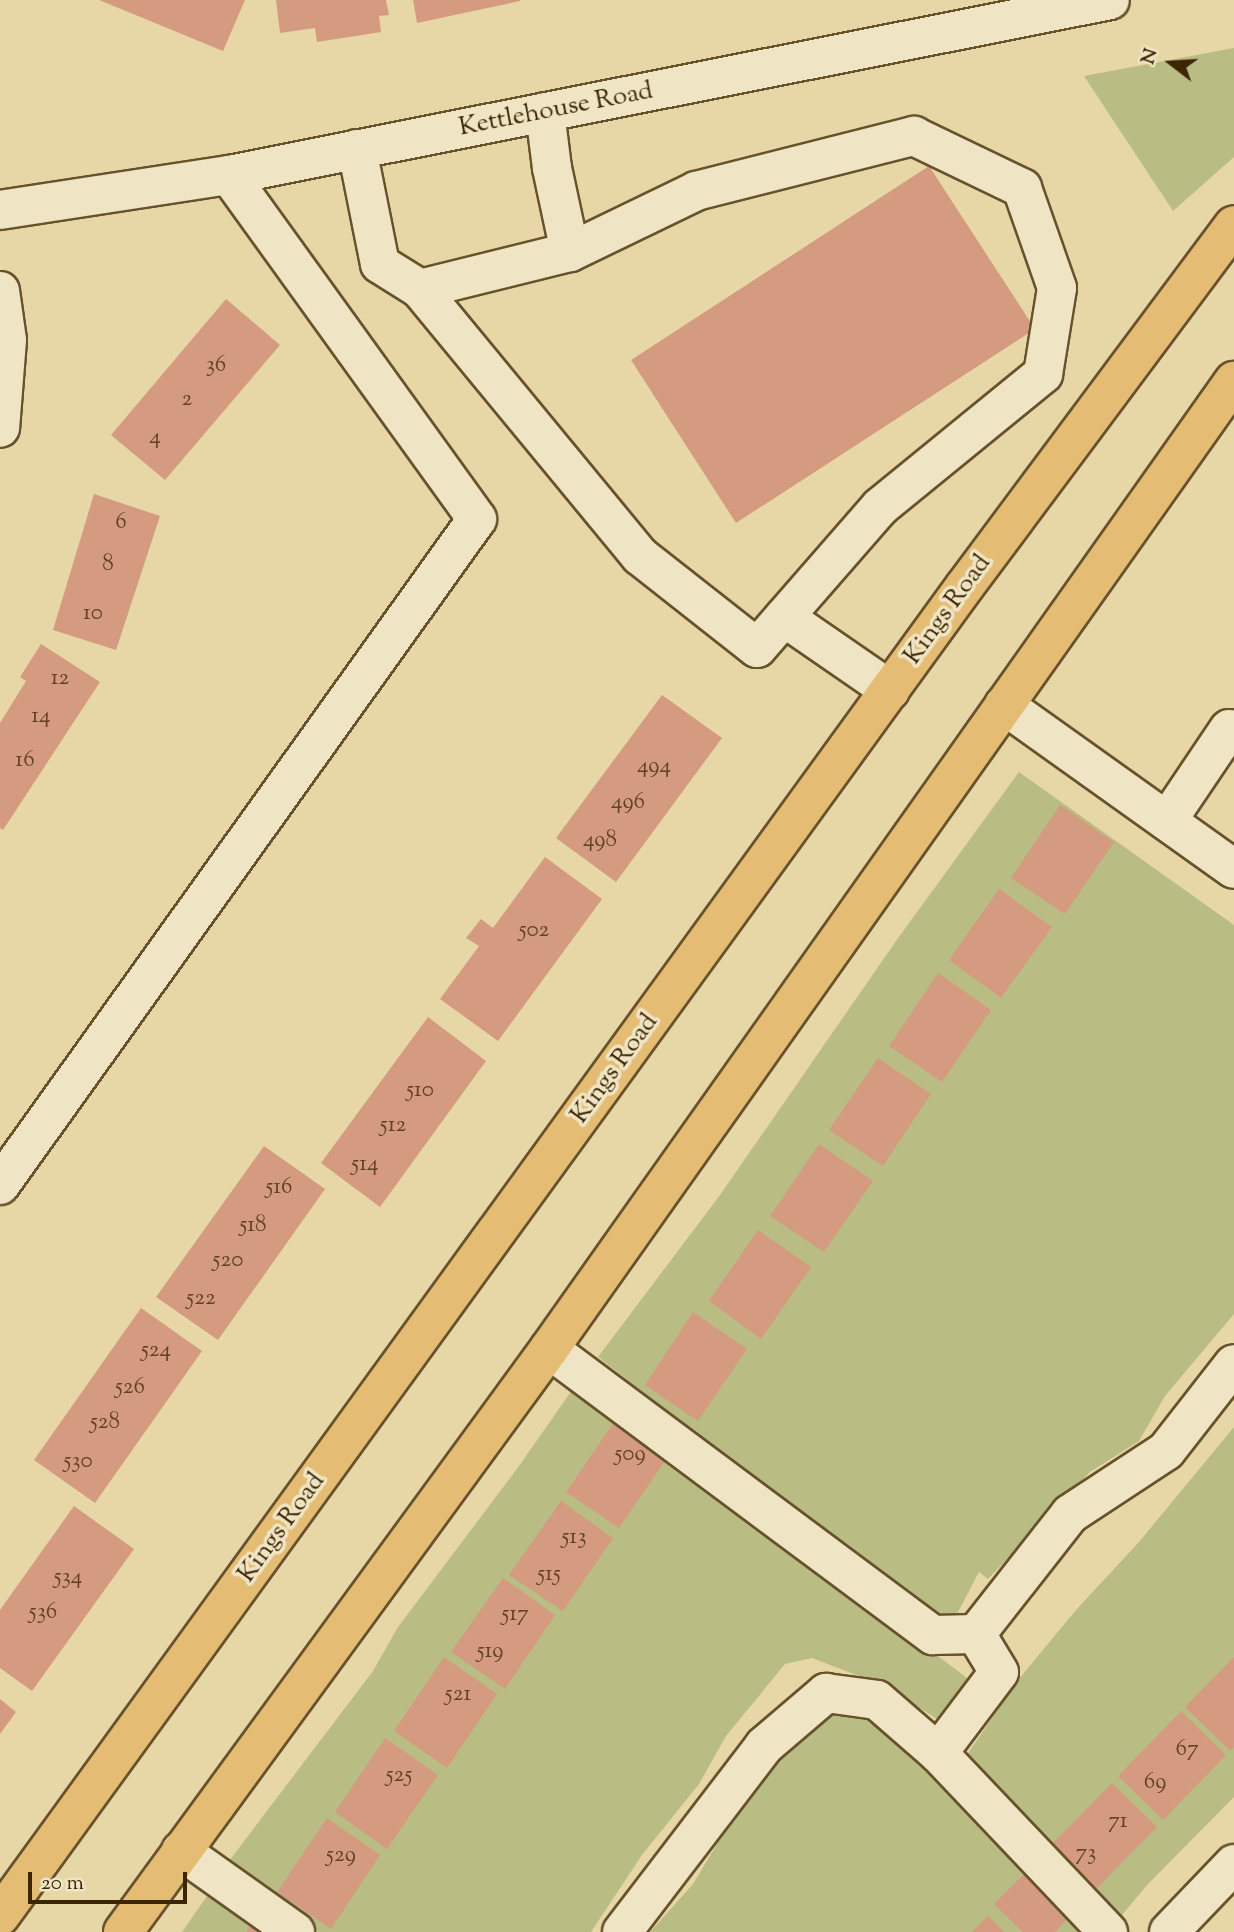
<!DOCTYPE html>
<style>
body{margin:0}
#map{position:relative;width:1234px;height:1932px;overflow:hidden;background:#e7d7a6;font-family:"Sorts Mill Goudy",serif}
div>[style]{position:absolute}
.green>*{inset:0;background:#b9bd84}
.building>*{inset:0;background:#d49b80}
.roads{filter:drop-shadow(2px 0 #67522c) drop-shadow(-2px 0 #67522c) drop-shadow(0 2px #67522c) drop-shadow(0 -2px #67522c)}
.minor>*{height:38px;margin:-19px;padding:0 19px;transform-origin:19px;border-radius:19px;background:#efe5c5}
.major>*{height:38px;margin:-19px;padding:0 19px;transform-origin:19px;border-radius:19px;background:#e4bc73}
span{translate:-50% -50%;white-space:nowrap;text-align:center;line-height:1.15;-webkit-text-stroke:7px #efe5c5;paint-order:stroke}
.number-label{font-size:23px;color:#624222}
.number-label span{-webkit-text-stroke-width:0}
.street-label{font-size:26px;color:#3c2503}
.north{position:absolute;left:1136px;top:28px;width:70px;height:70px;-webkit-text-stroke:5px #efe5c5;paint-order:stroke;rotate:287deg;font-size:19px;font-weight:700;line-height:28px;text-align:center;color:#3c2503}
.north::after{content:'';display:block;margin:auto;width:24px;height:32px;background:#3c2503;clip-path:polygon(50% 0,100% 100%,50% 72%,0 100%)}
.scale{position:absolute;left:28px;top:1872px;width:159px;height:32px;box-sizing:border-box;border:4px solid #3c2503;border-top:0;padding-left:9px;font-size:21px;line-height:24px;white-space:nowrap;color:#3c2503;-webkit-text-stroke:5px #efe5c5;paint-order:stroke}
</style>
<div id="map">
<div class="green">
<i style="clip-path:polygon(1234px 48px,1234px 157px,1173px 211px,1084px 76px)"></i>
<i style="clip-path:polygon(1019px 772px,1234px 925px,1234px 1314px,1165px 1396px,1139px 1441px,1090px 1472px,988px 1579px,979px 1572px,958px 1612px,943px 1619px,924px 1613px,598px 1357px,720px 1195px,896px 941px)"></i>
<i style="clip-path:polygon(577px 1383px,975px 1684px,940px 1721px,885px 1686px,812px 1658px,785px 1664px,726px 1736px,699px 1784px,642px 1855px,591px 1932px,319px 1932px,226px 1865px,373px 1671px,398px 1627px,519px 1466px)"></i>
<i style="clip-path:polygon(1234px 1427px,1234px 1797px,1148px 1884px,1117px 1921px,962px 1762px,1018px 1680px,1076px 1610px,1139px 1542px)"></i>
<i style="clip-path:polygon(835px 1704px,866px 1709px,1092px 1932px,650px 1932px,693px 1884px,738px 1809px,767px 1772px)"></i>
<i style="clip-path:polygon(214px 1886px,280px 1932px,182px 1932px)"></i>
</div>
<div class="building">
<i style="clip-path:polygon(99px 0,245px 0,223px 51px)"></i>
<i style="clip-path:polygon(276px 0,386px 0,389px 15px,379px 16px,381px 32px,317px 42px,315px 28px,280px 33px)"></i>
<i style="clip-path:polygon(413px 0,520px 0,520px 1px,417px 23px)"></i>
<i style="clip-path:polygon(929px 166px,1035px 329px,736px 523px,631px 360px)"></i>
<i style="clip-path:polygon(226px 299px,280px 345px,165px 480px,111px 435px)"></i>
<i style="clip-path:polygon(94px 494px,160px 516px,116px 650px,53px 630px)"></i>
<i style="clip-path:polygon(41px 644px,100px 682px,3px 830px,0 828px,0 723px,26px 681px,20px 677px)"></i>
<i style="clip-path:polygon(662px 695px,722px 738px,616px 882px,556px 838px)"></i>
<i style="clip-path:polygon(1060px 805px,1114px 842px,1065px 914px,1011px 878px)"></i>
<i style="clip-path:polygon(545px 857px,602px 899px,498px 1041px,440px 999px,479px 946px,466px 938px,481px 919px,493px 928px)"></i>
<i style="clip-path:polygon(999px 889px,1052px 927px,1001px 998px,949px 960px)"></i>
<i style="clip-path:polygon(938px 973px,991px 1010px,942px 1082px,889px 1046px)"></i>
<i style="clip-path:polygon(428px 1017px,486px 1061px,380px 1207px,321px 1163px)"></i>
<i style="clip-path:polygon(878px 1058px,931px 1094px,883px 1166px,829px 1130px)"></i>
<i style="clip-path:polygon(819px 1144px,873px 1181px,824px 1252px,770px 1216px)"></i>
<i style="clip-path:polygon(264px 1146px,325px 1189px,218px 1340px,156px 1297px)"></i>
<i style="clip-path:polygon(758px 1230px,811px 1267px,761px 1339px,709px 1301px)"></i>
<i style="clip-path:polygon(141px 1308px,202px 1351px,95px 1503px,34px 1460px)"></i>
<i style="clip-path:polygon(693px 1312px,747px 1349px,698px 1421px,645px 1385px)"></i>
<i style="clip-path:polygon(617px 1418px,670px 1454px,619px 1528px,566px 1492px)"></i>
<i style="clip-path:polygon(561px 1501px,613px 1538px,563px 1611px,509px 1575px)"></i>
<i style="clip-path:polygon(74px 1506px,134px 1549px,32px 1691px,0 1668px,0 1610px)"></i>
<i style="clip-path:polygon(503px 1578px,555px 1615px,505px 1689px,451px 1652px)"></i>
<i style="clip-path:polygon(444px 1657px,497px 1694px,447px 1768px,394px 1731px)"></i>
<i style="clip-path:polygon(1234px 1657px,1234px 1747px,1230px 1751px,1185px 1707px)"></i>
<i style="clip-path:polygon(0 1699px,16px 1712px,0 1734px)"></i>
<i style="clip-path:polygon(1181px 1711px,1226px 1755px,1163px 1820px,1118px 1776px)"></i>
<i style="clip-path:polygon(385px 1738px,438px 1775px,387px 1849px,335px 1812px)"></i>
<i style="clip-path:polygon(1112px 1783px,1157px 1827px,1093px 1892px,1048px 1848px)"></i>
<i style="clip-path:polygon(327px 1818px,380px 1855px,331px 1929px,277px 1892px)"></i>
<i style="clip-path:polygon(1028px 1870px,1073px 1913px,1055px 1932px,1023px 1932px,994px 1904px)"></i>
<i style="clip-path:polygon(988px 1916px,1004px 1932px,972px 1932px)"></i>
<i style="clip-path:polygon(254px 1919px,273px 1932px,246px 1932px)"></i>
</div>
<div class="roads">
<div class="minor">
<i style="left:545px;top:112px;width:56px;rotate:82.9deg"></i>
<i style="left:552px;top:168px;width:86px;rotate:77.9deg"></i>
<i style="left:914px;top:136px;width:120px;rotate:25.7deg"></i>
<i style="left:1022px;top:188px;width:106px;rotate:70.7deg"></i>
<i style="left:1057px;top:288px;width:87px;rotate:99.2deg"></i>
<i style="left:1043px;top:374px;width:210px;rotate:140.8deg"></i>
<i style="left:880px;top:507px;width:187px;rotate:131.1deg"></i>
<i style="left:757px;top:648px;width:149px;rotate:-141.8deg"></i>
<i style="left:640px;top:556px;width:346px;rotate:-129.5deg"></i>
<i style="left:420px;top:289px;width:154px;rotate:-13.9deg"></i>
<i style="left:570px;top:252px;width:140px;rotate:-25.8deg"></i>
<i style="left:696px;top:191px;width:225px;rotate:-14.2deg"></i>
<i style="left:357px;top:149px;width:117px;rotate:78.7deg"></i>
<i style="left:380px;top:264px;width:47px;rotate:32deg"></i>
<i style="left:0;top:210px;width:232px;rotate:-8.7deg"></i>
<i style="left:229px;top:175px;width:898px;rotate:-11.23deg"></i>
<i style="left:0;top:291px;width:49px;rotate:81.9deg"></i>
<i style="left:7px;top:340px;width:88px;rotate:94.5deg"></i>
<i style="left:784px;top:617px;width:129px;rotate:34.6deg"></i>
<i style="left:1004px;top:705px;width:282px;rotate:35.5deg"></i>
<i style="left:1167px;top:821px;width:111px;rotate:-56deg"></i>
<i style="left:0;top:1185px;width:819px;rotate:-54.39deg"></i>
<i style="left:477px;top:519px;width:424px;rotate:-125.8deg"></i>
<i style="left:549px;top:1349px;width:479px;rotate:36.7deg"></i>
<i style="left:933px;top:1635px;width:43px;rotate:-1.3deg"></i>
<i style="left:976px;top:1634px;width:152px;rotate:-51.9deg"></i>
<i style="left:1070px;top:1514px;width:115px;rotate:-33.3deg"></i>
<i style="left:1166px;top:1451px;width:110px;rotate:-52deg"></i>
<i style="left:938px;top:1753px;width:247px;rotate:46.5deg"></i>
<i style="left:181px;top:1851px;width:140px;rotate:35.4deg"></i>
<i style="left:622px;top:1932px;width:234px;rotate:-52.6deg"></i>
<i style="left:764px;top:1746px;width:82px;rotate:-40.5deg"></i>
<i style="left:826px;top:1693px;width:51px;rotate:7.8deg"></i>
<i style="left:877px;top:1700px;width:81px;rotate:41deg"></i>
<i style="left:938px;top:1753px;width:101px;rotate:-53deg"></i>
<i style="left:999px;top:1672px;width:44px;rotate:-121.2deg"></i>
<i style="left:1169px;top:1932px;width:94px;rotate:-46.3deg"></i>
</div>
<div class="major">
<i style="left:0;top:1916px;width:1643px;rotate:-54.04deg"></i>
<i style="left:965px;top:586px;width:450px;rotate:-53.3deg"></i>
<i style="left:123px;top:1932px;width:722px;rotate:-53.84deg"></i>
<i style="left:549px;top:1349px;width:1186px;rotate:-54.72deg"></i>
</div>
</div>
<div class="number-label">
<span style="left:216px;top:366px">36</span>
<span style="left:187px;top:400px">2</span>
<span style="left:155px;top:438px">4</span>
<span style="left:121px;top:523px">6</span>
<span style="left:108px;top:565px">8</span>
<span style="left:93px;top:614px">10</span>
<span style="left:60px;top:679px">12</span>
<span style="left:41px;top:717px">14</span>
<span style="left:25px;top:761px">16</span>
<span style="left:654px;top:767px">494</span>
<span style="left:628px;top:803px">496</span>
<span style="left:600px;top:841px">498</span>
<span style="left:534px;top:931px">502</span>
<span style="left:420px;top:1091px">510</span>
<span style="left:393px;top:1126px">512</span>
<span style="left:365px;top:1165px">514</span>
<span style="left:279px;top:1188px">516</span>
<span style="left:253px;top:1226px">518</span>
<span style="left:228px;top:1261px">520</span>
<span style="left:201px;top:1299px">522</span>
<span style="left:156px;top:1351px">524</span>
<span style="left:130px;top:1388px">526</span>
<span style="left:105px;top:1423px">528</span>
<span style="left:630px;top:1455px">509</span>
<span style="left:78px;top:1462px">530</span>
<span style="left:574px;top:1538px">513</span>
<span style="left:549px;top:1575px">515</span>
<span style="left:68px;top:1578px">534</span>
<span style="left:43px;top:1613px">536</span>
<span style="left:515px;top:1615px">517</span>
<span style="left:490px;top:1652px">519</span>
<span style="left:458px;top:1695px">521</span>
<span style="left:1187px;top:1750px">67</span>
<span style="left:399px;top:1776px">525</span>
<span style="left:1155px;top:1783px">69</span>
<span style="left:1118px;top:1822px">71</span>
<span style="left:1086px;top:1854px">73</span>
<span style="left:341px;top:1856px">529</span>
</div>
<div class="street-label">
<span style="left:556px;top:110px;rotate:-11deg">Kettlehouse Road</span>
<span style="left:948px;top:610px;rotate:-54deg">Kings Road</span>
<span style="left:615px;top:1069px;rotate:-54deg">Kings Road</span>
<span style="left:282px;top:1528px;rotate:-54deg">Kings Road</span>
</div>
<div class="north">N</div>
<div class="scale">20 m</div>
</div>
